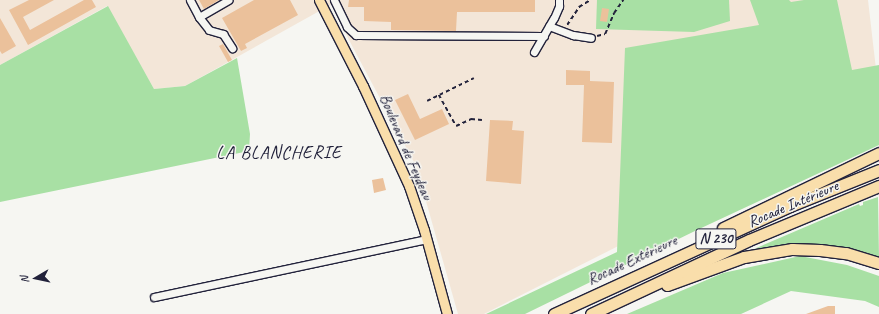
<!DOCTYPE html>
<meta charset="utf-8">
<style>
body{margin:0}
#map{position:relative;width:879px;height:314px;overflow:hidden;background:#f6f6f2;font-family:Caveat,sans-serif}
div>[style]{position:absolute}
.built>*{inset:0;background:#f3e6d8}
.green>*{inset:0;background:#a8e0a4}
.building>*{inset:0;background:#ebc19b}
.path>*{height:1.5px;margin-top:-0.75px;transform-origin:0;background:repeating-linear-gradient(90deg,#22223b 0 4px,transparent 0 7px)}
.roads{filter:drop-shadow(1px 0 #22223b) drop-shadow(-1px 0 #22223b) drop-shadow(0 1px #22223b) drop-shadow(0 -1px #22223b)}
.minor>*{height:7px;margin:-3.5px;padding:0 3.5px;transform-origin:3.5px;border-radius:3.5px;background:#f6f6f2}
.major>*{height:9px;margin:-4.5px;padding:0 4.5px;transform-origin:4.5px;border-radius:4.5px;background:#f9deab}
.highway>*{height:11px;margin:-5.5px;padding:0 5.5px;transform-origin:5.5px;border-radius:5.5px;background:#f9deab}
span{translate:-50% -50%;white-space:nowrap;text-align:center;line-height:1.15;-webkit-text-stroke:3px #f6f6f2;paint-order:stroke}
.shield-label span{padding:1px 3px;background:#f6f6f2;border:1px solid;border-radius:3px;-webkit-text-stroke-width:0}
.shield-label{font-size:15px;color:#22223b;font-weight:700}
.street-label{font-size:16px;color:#22223b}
.quarter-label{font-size:18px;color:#22223b;letter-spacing:1px}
.north{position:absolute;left:16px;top:258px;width:40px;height:40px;-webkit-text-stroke:3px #f6f6f2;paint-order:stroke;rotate:261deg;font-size:11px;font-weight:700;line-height:16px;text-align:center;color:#22223b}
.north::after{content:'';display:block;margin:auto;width:14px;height:18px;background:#22223b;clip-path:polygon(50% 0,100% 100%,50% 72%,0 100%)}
</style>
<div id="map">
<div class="built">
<i style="clip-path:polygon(0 0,868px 0,879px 95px,879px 114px,484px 314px,458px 314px,416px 166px,349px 40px,332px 4px,185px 86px,154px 89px,107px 6px,0 65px)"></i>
</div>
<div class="green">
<i style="clip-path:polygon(597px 0,729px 0,730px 21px,694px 32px,596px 29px)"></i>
<i style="clip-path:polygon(750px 0,789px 0,791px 2px,804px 0,837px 0,852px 70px,879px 65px,879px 145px,697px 230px,525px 314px,486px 314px,617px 252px,625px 48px,759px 25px)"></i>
<i style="clip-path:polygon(108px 6px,154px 89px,185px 86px,237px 58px,250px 134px,249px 151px,0 202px,0 65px)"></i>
<i style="clip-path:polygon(878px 197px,879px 258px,794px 244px,754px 249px,859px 204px,860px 206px,863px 205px,863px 202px)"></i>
<i style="clip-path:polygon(800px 256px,847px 265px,879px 276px,879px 307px,865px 301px,791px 291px,741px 314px,627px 314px,723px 273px)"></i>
</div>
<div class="building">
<i style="clip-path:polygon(29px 0,54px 0,23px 17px,30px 30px,84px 0,92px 0,96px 7px,28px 45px,9px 10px)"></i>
<i style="clip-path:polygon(199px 0,219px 0,204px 9px)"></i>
<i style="clip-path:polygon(254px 0,290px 0,298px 15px,245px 44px,247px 48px,241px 51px,222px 18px)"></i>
<i style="clip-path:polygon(349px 0,535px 0,535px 12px,457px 12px,456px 31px,391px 30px,391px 22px,364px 21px,364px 7px,348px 7px)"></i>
<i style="clip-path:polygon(602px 8px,609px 9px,607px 22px,600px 21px)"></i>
<i style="clip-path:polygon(0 18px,16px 46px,2px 54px,0 51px)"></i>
<i style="clip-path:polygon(223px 44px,232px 60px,228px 62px,219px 46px)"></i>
<i style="clip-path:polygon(566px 70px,590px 71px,590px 81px,614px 82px,612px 143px,582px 142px,584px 85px,566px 85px)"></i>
<i style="clip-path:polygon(408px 94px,420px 119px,442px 109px,449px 124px,415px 140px,395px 100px)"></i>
<i style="clip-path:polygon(490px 120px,513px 121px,512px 130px,524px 131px,521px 184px,486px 181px)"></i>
<i style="clip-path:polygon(383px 178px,386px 190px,374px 193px,372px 180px)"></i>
<i style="clip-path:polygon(828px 306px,835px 306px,835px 314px,806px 314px)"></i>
</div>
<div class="path">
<i style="left:567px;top:25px;width:22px;rotate:-56deg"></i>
<i style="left:579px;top:7px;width:13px;rotate:-32deg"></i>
<i style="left:597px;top:36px;width:8px;rotate:-14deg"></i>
<i style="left:605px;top:34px;width:23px;rotate:-67deg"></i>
<i style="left:614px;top:13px;width:16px;rotate:-55deg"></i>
<i style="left:439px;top:95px;width:35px;rotate:61deg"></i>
<i style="left:456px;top:126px;width:17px;rotate:-25deg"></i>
<i style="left:471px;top:119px;width:11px;rotate:5deg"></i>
<i style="left:427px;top:101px;width:52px;rotate:-26.1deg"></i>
</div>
<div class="roads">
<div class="minor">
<i style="left:190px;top:0;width:19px;rotate:62deg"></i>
<i style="left:199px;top:17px;width:34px;rotate:-30deg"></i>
<i style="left:334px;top:0;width:30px;rotate:64deg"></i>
<i style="left:347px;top:27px;width:12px;rotate:42deg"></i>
<i style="left:356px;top:35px;width:188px;rotate:0.3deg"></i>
<i style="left:199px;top:17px;width:16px;rotate:52deg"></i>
<i style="left:209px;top:30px;width:15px;rotate:16deg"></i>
<i style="left:223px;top:34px;width:17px;rotate:57deg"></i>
<i style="left:549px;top:26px;width:26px;rotate:21deg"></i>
<i style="left:573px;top:35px;width:18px;rotate:9deg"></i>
<i style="left:534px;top:52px;width:39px;rotate:-60deg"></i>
<i style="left:554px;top:18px;width:13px;rotate:-67deg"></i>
<i style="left:559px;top:6px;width:6px;rotate:-90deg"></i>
<i style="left:154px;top:297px;width:279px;rotate:-12deg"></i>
</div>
<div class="major">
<i style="left:319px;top:0;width:97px;rotate:62.9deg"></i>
<i style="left:363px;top:86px;width:110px;rotate:65.3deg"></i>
<i style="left:409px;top:186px;width:46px;rotate:71.2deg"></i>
<i style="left:424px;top:230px;width:87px;rotate:74.7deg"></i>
</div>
<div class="highway">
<i style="left:723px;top:228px;width:173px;rotate:-25.7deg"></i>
<i style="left:667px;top:285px;width:82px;rotate:-20deg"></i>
<i style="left:744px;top:257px;width:49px;rotate:-9.5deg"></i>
<i style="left:792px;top:249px;width:28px;rotate:2deg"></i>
<i style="left:820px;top:250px;width:26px;rotate:7deg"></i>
<i style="left:846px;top:253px;width:34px;rotate:17deg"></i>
<i style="left:554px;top:314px;width:260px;rotate:-24.6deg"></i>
<i style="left:790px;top:206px;width:96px;rotate:-22deg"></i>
<i style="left:591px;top:314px;width:174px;rotate:-25.1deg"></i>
<i style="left:749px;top:240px;width:141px;rotate:-22.6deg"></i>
</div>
</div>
<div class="shield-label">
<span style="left:716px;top:239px">N 230</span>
</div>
<div class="street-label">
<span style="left:406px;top:147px;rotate:67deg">Boulevard de Feydeau</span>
<span style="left:793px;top:204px;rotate:-23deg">Rocade Intérieure</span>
<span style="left:632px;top:260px;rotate:-25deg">Rocade Extérieure</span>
</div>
<div class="quarter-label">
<span style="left:279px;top:152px">LA BLANCHERIE</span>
</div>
<div class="north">N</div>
</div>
